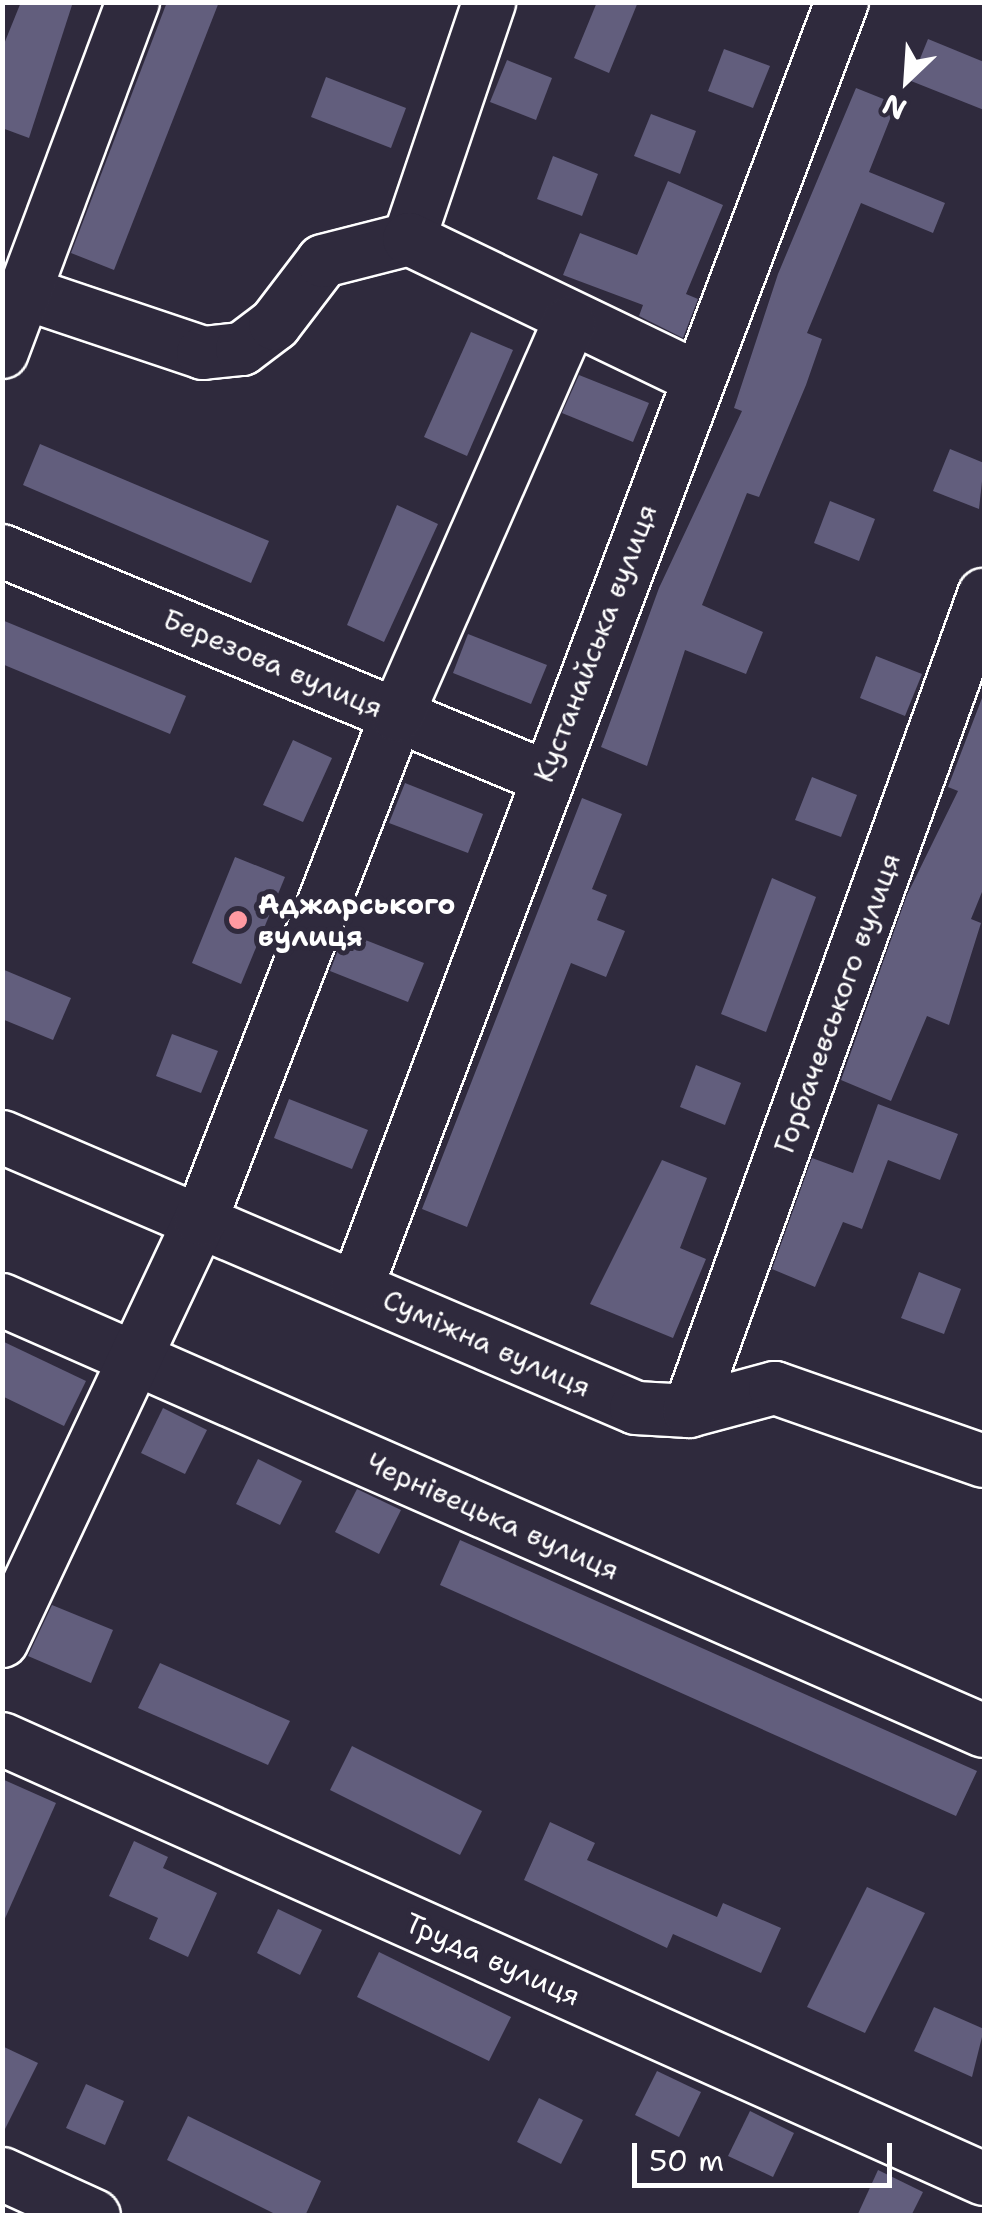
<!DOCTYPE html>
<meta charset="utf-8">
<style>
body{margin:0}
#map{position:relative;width:987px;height:2218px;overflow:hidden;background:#2f2a3d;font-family:"Shantell Sans",sans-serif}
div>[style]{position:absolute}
.building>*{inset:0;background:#625e7d}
.roads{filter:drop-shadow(2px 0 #fff) drop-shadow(-2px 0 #fff) drop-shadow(0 2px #fff) drop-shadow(0 -2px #fff)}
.minor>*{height:52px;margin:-26px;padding:0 26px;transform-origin:26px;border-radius:26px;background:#2f2a3d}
.dots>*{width:28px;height:28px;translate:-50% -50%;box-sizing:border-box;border:5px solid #2f2a3d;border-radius:50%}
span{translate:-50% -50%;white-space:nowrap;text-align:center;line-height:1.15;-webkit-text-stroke:10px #2f2a3d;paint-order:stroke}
.street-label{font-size:28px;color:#fff}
.poi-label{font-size:28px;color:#fff;font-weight:700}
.left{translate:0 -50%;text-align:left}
.frame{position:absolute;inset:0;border:5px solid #fff;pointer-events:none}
.north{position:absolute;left:857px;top:30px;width:100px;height:100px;-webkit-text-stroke:8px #2f2a3d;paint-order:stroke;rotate:205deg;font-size:28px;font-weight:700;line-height:40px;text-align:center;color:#fff}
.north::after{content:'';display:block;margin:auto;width:35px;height:45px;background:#fff;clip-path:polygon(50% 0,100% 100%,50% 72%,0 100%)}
.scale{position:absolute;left:632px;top:2143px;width:260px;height:45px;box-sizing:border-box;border:5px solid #fff;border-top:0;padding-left:12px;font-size:30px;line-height:35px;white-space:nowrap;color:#fff;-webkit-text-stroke:8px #2f2a3d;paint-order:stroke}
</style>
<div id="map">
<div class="building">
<i style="clip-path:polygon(21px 2px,73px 2px,29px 138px,2px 128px,2px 49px)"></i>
<i style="clip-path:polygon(167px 2px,219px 2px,114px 270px,71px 253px)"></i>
<i style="clip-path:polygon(597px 2px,638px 2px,609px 73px,574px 58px)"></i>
<i style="clip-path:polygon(928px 39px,984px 62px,984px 110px,911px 81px)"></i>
<i style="clip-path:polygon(724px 49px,770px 66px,753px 108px,708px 91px)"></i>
<i style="clip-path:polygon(507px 60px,552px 78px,536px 120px,490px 102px)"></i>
<i style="clip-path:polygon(326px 77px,406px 108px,391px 148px,311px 117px)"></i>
<i style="clip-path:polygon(856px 88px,896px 104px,869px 172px,945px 203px,933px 233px,861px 203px,807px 333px,822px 339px,806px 385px,759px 497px,747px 493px,702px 605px,763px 632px,746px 674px,685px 650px,647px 766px,601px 747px,659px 588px,742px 411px,734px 408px,778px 274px)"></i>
<i style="clip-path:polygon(651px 114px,696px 131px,680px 174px,634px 156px)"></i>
<i style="clip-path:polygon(553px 156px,598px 174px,582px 216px,537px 199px)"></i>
<i style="clip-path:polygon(668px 181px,723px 205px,686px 294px,698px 299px,683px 338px,639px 316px,643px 305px,563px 275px,580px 233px,637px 255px)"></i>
<i style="clip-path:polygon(471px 332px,513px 350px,467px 456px,424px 437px)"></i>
<i style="clip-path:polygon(579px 375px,649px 403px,633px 442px,562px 413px)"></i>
<i style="clip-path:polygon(40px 444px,269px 541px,251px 583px,23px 485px)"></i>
<i style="clip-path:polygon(950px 449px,984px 463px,979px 509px,933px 491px)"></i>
<i style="clip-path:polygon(830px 501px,875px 519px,859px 561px,814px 543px)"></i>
<i style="clip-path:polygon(397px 505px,438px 524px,384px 642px,347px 625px)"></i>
<i style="clip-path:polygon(2px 620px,186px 696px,170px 734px,2px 664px)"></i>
<i style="clip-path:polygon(468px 634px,547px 665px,531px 704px,453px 673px)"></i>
<i style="clip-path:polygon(876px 656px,922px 674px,905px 716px,860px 698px)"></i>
<i style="clip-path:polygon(982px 698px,984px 887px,971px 919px,981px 923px,949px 1025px,927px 1016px,891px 1101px,841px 1080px,907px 895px,958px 791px,948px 787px)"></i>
<i style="clip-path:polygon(293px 740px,332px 758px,303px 822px,263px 805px)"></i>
<i style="clip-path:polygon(812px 777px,857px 795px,841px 837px,795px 820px)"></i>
<i style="clip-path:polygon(405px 783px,483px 814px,468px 853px,389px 823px)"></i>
<i style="clip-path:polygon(582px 798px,622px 814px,592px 889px,607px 895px,597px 920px,625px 931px,606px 977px,571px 963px,467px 1227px,422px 1209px)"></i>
<i style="clip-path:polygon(235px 857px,285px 877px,241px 984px,192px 963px)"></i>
<i style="clip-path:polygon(772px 878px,816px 897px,766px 1032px,721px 1014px)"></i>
<i style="clip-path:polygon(345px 932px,424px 963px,408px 1002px,330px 971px)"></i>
<i style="clip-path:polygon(2px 969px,71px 998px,53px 1040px,2px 1019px)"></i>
<i style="clip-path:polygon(172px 1034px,218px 1051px,201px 1093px,156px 1076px)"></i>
<i style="clip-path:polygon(696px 1065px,741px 1083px,725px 1125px,680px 1107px)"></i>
<i style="clip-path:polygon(289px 1099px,368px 1130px,352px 1169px,274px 1138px)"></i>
<i style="clip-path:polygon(878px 1104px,958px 1134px,940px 1180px,888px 1160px,862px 1229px,843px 1222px,815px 1287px,772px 1269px,812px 1158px,853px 1173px)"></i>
<i style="clip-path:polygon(662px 1160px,707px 1178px,680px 1248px,706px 1259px,673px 1338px,590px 1304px)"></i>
<i style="clip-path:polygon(919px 1272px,961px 1289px,944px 1334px,901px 1318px)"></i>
<i style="clip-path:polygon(2px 1341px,86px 1381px,64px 1426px,2px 1396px)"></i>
<i style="clip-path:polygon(163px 1408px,207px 1430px,185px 1474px,141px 1453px)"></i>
<i style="clip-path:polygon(258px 1459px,302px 1481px,280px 1525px,236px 1504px)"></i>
<i style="clip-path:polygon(357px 1489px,401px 1510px,379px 1554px,335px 1532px)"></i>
<i style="clip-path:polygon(460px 1540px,977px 1771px,956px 1816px,440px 1585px)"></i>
<i style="clip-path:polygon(52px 1605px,113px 1630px,91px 1683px,28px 1656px)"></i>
<i style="clip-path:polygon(160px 1663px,290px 1721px,268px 1765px,138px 1708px)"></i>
<i style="clip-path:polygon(352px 1746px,482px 1811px,460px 1855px,330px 1790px)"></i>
<i style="clip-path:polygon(2px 1779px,56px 1803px,3px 1923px,2px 1923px)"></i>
<i style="clip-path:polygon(550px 1822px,595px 1843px,587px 1860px,717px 1917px,723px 1903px,781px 1928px,761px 1973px,673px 1934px,667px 1948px,524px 1880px)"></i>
<i style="clip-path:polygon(134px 1841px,168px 1857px,163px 1868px,217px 1893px,188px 1957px,149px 1939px,158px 1918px,109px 1896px)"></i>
<i style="clip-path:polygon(867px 1887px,925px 1913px,865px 2033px,807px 2007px)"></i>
<i style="clip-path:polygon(278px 1909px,322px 1930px,300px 1975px,257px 1953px)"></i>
<i style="clip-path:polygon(379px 1952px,511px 2017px,489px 2061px,357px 1997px)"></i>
<i style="clip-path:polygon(934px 2007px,984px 2029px,972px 2077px,914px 2051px)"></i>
<i style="clip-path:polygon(2px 2046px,38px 2063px,2px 2135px)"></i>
<i style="clip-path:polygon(657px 2071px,701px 2092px,679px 2137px,635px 2115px)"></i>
<i style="clip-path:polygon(86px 2084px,124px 2101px,105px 2145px,66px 2128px)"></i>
<i style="clip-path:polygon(539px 2098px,583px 2120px,561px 2164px,517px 2142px)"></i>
<i style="clip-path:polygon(750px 2111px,794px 2133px,773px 2177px,728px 2156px)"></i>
<i style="clip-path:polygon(188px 2116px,321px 2181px,305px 2216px,279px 2216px,167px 2160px)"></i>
<i style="clip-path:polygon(878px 2170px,923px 2192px,911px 2216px,857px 2216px)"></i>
</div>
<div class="roads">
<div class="minor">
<i style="left:409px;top:239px;width:250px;rotate:-71.3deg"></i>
<i style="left:25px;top:293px;width:188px;rotate:18.6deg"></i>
<i style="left:203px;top:353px;width:39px;rotate:-6deg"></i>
<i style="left:242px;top:349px;width:41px;rotate:-37.1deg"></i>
<i style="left:275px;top:324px;width:79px;rotate:-52.7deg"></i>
<i style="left:323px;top:261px;width:89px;rotate:-14.3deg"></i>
<i style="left:409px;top:239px;width:318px;rotate:25.7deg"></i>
<i style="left:2px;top:352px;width:374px;rotate:-69.5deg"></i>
<i style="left:2px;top:551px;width:586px;rotate:22.58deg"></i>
<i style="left:2px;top:1137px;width:689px;rotate:23.14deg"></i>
<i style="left:636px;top:1408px;width:53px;rotate:3.2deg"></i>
<i style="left:689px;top:1411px;width:89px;rotate:-15deg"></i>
<i style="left:775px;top:1388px;width:221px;rotate:19.3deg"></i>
<i style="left:357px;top:1286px;width:1373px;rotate:-69.31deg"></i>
<i style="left:2px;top:1300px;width:1072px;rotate:23.7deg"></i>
<i style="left:689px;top:1411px;width:868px;rotate:-70.12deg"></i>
<i style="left:2px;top:1641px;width:467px;rotate:-64.8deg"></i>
<i style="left:201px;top:1219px;width:541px;rotate:-68.75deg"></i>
<i style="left:397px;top:715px;width:428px;rotate:-66.3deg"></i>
<i style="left:2px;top:1739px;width:1076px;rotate:24.14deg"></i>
<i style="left:2px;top:2174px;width:101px;rotate:24.5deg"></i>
</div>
</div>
<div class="dots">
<i style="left:238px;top:920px;background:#ff9aa2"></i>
</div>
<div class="street-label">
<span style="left:595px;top:643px;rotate:-69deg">Кустанайська вулиця</span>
<span style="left:273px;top:663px;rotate:23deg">Березова вулиця</span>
<span style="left:837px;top:1003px;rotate:-70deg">Горбачевського вулиця</span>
<span style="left:487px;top:1343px;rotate:24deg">Суміжна вулиця</span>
<span style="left:493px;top:1516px;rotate:24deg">Чернівецька вулиця</span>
<span style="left:493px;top:1959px;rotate:24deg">Труда вулиця</span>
</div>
<div class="poi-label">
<span class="left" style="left:258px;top:920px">Аджарського<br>вулиця</span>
</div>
<div class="frame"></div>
<div class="north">N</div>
<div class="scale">50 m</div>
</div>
